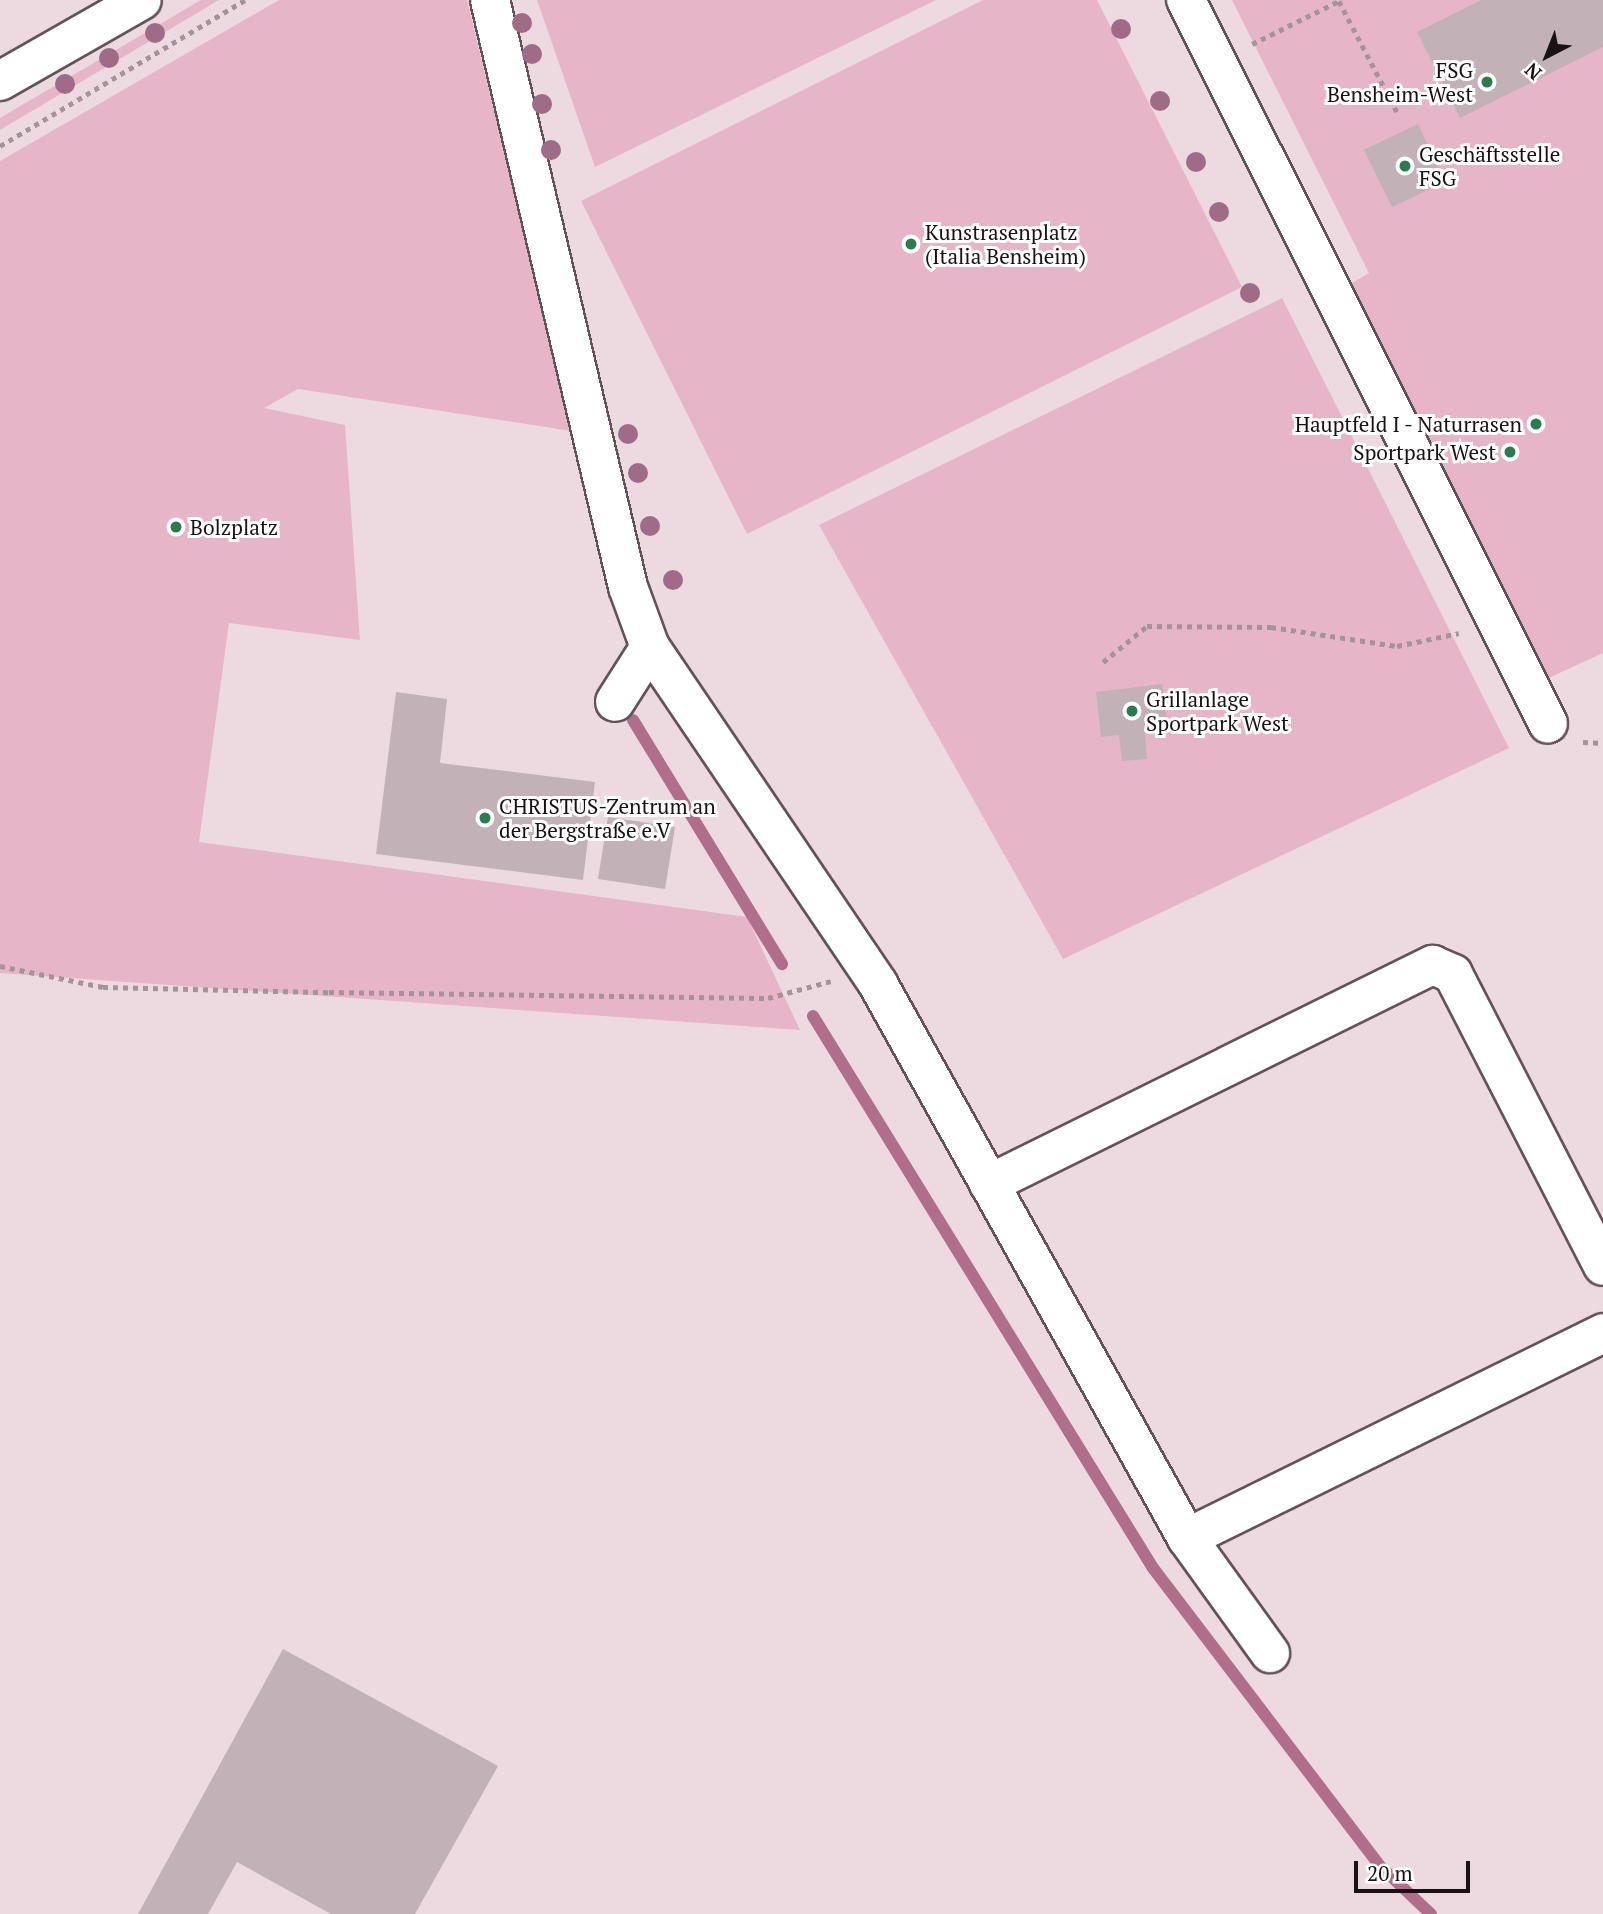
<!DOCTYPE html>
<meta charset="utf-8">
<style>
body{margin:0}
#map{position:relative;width:1603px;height:1914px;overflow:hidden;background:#ecdae0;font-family:"PT Serif",serif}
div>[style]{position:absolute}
.green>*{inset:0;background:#e6b6c8}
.stream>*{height:12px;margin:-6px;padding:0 6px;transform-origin:6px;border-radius:6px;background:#b16e8a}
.building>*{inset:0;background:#c2b1b7}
.path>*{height:4.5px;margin-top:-2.25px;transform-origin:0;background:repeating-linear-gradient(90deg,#a29499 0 5px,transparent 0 10px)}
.roads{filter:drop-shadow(2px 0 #625358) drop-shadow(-2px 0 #625358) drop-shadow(0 2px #625358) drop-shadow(0 -2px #625358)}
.minor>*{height:38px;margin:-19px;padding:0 19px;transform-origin:19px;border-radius:19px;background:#fff}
.trees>*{width:20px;height:20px;margin:-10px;border-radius:50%;background:#a06b86}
.dots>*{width:19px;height:19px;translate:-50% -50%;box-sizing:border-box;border:4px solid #fff;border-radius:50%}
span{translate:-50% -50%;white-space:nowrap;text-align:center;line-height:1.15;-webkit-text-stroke:6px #fff;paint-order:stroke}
.poi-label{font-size:21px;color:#181214}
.right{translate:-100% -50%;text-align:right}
.left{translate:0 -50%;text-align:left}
.north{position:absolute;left:1512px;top:21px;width:70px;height:70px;-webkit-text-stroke:5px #fff;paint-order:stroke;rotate:222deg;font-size:19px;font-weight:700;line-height:28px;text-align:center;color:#181214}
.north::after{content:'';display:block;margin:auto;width:24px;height:32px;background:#181214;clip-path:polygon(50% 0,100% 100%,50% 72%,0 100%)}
.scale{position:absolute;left:1354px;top:1861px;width:116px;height:32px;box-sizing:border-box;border:4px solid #181214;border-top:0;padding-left:9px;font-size:21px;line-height:24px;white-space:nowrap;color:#181214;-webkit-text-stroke:5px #fff;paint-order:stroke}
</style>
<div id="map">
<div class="green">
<i style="clip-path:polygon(201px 0,219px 0,0 130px,0 118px)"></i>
<i style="clip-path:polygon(279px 0,467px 0,572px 431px,298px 389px,264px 408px,345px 425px,360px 640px,229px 623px,199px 842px,747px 917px,800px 1030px,0 973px,0 161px)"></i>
<i style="clip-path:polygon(537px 0,936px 0,595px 167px)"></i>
<i style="clip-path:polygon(983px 0,1097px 0,1242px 287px,747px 534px,581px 201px)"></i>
<i style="clip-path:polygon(1232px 0,1603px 0,1603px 653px,1529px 687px,1340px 290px,1369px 273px)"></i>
<i style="clip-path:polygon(1282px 298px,1509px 748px,1063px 959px,819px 525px)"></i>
</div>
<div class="stream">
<i style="left:633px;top:720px;width:286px;rotate:58.6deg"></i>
<i style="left:813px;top:1016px;width:648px;rotate:58.37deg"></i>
<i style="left:1153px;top:1568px;width:375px;rotate:52.7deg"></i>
<i style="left:1380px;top:1866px;width:70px;rotate:43.3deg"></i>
</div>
<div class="building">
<i style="clip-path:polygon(1481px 0,1603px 0,1603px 47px,1460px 118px,1417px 32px)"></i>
<i style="clip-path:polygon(1418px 124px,1445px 182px,1392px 207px,1364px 150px)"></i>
<i style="clip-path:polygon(1162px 684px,1168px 730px,1145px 732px,1147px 759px,1122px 761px,1119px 735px,1101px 737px,1096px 692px)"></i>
<i style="clip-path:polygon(396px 692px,447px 699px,440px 763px,595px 782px,583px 880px,376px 854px)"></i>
<i style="clip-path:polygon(608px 817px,675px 827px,665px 889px,598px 879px)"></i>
<i style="clip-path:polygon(283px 1649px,498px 1766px,415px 1914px,331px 1914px,237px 1862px,208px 1914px,138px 1914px)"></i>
</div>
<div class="path">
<i style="left:1339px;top:1px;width:125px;rotate:62.4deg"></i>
<i style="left:1252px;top:44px;width:99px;rotate:-26.3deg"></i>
<i style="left:0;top:146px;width:285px;rotate:-30.8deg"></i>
<i style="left:1103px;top:662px;width:57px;rotate:-39.3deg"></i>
<i style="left:1147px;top:626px;width:124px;rotate:0.5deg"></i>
<i style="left:1271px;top:627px;width:127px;rotate:8.6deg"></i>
<i style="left:1397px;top:646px;width:63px;rotate:-11.8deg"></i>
<i style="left:1583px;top:742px;width:20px;rotate:3deg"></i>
<i style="left:0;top:966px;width:105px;rotate:11.5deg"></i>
<i style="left:103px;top:987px;width:226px;rotate:1.3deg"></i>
<i style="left:329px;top:992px;width:439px;rotate:0.8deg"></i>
<i style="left:768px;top:998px;width:65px;rotate:-15.1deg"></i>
</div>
<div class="roads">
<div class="minor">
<i style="left:490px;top:0;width:603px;rotate:76.77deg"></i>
<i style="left:628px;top:587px;width:64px;rotate:69.9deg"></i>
<i style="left:650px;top:647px;width:65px;rotate:122.5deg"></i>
<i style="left:1186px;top:0;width:809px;rotate:63.43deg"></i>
<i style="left:0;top:81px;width:163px;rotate:-29.7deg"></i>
<i style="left:650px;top:647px;width:407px;rotate:55.9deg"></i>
<i style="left:878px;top:984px;width:634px;rotate:60.85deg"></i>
<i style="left:1187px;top:1538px;width:142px;rotate:54.2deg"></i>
<i style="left:989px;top:1184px;width:495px;rotate:-26.3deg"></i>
<i style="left:1433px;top:965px;width:22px;rotate:24deg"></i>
<i style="left:1453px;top:974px;width:328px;rotate:62.8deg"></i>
<i style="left:1187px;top:1538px;width:464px;rotate:-26.2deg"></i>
</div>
</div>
<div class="trees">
<i style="left:522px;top:23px"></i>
<i style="left:1121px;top:29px"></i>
<i style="left:155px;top:33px"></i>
<i style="left:532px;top:54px"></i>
<i style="left:109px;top:58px"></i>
<i style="left:65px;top:84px"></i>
<i style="left:1160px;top:101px"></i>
<i style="left:542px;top:104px"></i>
<i style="left:551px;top:150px"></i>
<i style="left:1196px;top:162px"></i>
<i style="left:1219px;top:212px"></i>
<i style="left:1250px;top:293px"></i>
<i style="left:628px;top:434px"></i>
<i style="left:638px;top:473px"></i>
<i style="left:650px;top:526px"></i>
<i style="left:673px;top:580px"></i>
</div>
<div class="dots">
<i style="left:1487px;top:82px;background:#2a7c4e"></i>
<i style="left:1405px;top:166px;background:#2a7c4e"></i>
<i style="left:911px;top:244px;background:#2a7c4e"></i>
<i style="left:1536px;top:424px;background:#2a7c4e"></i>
<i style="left:1510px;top:452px;background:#2a7c4e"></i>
<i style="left:176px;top:527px;background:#2a7c4e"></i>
<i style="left:1132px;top:711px;background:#2a7c4e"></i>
<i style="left:485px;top:818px;background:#2a7c4e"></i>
</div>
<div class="poi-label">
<span class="right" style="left:1473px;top:82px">FSG<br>Bensheim-West</span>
<span class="left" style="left:1419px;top:166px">Geschäftsstelle<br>FSG</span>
<span class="left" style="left:925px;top:244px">Kunstrasenplatz<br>(Italia Bensheim)</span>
<span class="right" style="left:1522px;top:424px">Hauptfeld I - Naturrasen</span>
<span class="right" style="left:1496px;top:452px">Sportpark West</span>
<span class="left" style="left:190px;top:527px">Bolzplatz</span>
<span class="left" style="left:1146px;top:711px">Grillanlage<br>Sportpark West</span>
<span class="left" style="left:499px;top:818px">CHRISTUS-Zentrum an<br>der Bergstraße e.V</span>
</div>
<div class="north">N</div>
<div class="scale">20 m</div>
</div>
